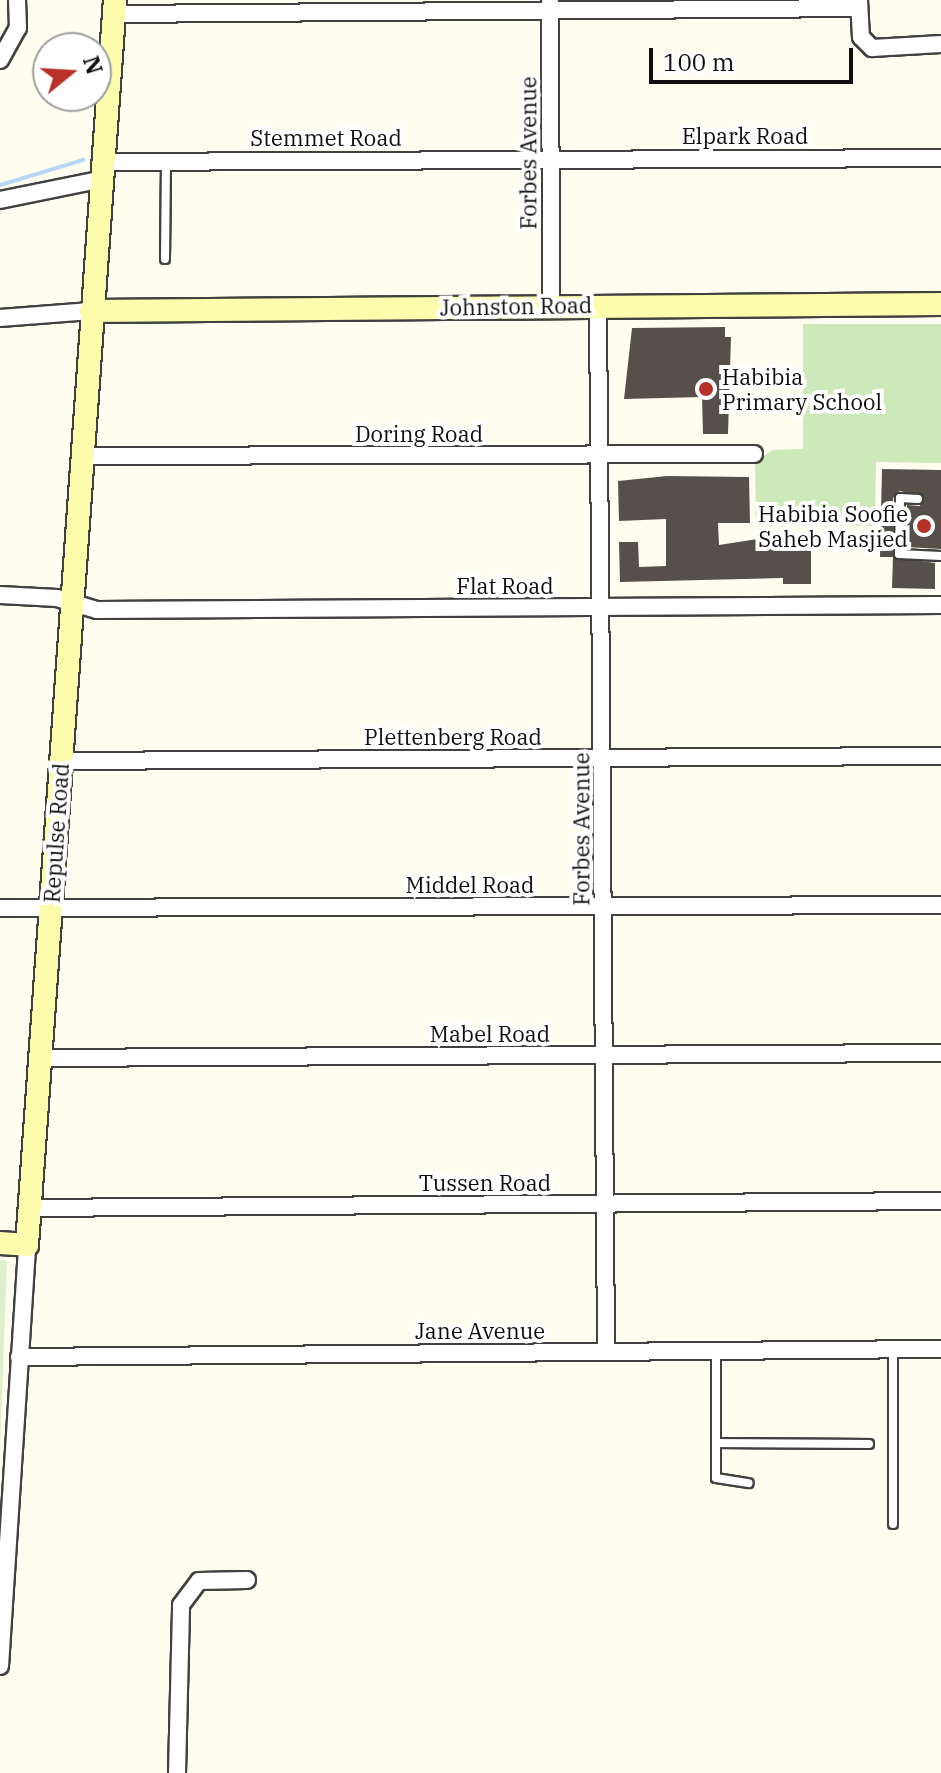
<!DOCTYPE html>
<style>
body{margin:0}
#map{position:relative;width:941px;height:1773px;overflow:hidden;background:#fefdef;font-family:"IBM Plex Serif",serif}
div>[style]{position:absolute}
.green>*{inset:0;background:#cde8b9}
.pitch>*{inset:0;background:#dfefcb}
.stream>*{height:4px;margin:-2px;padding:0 2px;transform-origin:2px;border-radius:2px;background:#b5d6f4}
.building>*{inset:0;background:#56504a}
.roads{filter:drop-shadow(2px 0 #414141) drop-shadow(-2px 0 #414141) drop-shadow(0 2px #414141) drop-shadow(0 -2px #414141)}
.lane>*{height:8px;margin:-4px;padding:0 4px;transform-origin:4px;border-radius:4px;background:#fff}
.street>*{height:16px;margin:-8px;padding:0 8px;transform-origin:8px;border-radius:8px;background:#fff}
.secondary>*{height:22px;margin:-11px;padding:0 11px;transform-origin:11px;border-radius:11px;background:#fcfcac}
.dots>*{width:22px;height:22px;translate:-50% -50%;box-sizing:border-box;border:4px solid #fff;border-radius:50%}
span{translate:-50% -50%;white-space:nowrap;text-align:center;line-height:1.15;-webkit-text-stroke:8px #fff;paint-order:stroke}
.street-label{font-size:22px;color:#0e0e0e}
.poi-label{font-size:22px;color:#0e0e0e}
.left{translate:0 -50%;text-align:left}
.right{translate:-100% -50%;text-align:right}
.north{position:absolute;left:32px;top:32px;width:80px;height:80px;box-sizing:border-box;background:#fff;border:2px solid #9f9f9f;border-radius:50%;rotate:72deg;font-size:22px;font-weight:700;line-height:32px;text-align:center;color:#0e0e0e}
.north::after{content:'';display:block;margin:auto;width:28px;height:36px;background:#b9322a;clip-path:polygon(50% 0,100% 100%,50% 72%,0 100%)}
.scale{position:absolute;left:649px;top:48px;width:204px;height:36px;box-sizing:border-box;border:4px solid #0e0e0e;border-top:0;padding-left:10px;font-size:24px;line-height:28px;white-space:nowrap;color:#0e0e0e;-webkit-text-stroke:6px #fff;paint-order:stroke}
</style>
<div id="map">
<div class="green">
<i style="clip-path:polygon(803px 324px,941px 324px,941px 463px,876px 462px,875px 526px,756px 526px,755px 461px,773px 450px,803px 449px)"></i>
</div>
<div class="pitch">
<i style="clip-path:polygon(0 1260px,7px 1261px,0 1450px)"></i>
</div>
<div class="stream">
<i style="left:0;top:185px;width:87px;rotate:-16.8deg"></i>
</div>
<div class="building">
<i style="clip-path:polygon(725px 327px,725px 337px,731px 337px,728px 434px,703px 434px,702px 397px,624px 399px,632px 328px)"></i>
<i style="clip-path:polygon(882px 469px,941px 470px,941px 549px,906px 547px,907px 505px,920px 506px,924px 497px,900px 491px,893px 498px,893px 557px,935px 563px,935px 589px,892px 588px,893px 557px,880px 557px)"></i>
<i style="clip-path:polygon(667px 476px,749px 477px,750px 523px,718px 523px,719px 545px,776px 536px,776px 548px,811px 548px,811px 584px,783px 584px,783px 578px,620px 582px,619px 542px,638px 542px,639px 567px,666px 566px,666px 519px,619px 521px,618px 481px)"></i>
</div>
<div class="roads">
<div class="lane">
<i style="left:165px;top:259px;width:97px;rotate:-89.4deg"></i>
<i style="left:918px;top:499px;width:18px;rotate:-177deg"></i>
<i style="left:900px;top:498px;width:56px;rotate:91deg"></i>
<i style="left:899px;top:554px;width:42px;rotate:2.7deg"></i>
<i style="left:716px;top:1351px;width:127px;rotate:90deg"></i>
<i style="left:716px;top:1478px;width:33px;rotate:9deg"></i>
<i style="left:716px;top:1443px;width:153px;rotate:0.4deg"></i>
<i style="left:893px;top:1524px;width:174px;rotate:-90deg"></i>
</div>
<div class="street">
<i style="left:859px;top:0;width:37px;rotate:87deg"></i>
<i style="left:861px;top:37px;width:16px;rotate:45deg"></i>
<i style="left:872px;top:48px;width:69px;rotate:-3.3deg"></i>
<i style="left:550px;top:2px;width:304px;rotate:89.8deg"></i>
<i style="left:114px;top:14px;width:745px;rotate:-0.46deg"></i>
<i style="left:0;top:60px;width:37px;rotate:-61deg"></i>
<i style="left:18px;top:28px;width:28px;rotate:-92deg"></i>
<i style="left:104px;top:162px;width:837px;rotate:-0.27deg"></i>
<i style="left:0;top:200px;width:105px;rotate:-11.5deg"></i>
<i style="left:598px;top:306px;width:1046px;rotate:89.56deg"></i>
<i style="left:0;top:318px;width:91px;rotate:-4.4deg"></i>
<i style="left:84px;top:456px;width:670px;rotate:-0.17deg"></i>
<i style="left:0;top:595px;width:57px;rotate:3deg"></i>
<i style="left:57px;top:598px;width:42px;rotate:16.7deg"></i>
<i style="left:97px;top:610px;width:844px;rotate:-0.34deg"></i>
<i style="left:61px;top:761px;width:880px;rotate:-0.33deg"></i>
<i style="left:0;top:908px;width:941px;rotate:-0.18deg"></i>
<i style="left:40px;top:1058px;width:901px;rotate:-0.32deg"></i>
<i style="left:30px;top:1208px;width:911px;rotate:-0.44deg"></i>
<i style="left:19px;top:1357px;width:922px;rotate:-0.5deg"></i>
<i style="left:0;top:1666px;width:422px;rotate:-86.3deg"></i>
<i style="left:177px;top:1773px;width:168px;rotate:-88.6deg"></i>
<i style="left:181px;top:1605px;width:30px;rotate:-53deg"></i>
<i style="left:199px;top:1581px;width:48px;rotate:-1.2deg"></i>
</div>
<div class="secondary">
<i style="left:91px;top:311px;width:850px;rotate:-0.47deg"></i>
<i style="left:0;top:1243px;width:27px;rotate:4deg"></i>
<i style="left:27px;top:1245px;width:1248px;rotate:-85.96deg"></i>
</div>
</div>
<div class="dots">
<i style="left:706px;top:389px;background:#b9322a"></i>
<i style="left:924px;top:526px;background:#b9322a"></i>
</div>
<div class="street-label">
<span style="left:745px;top:136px">Elpark Road</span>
<span style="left:326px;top:138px">Stemmet Road</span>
<span style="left:528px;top:153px;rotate:-90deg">Forbes Avenue</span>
<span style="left:516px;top:306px;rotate:-1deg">Johnston Road</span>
<span style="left:419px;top:434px">Doring Road</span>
<span style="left:505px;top:586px">Flat Road</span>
<span style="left:453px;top:737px">Plettenberg Road</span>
<span style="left:581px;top:829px;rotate:-90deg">Forbes Avenue</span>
<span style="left:56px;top:833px;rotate:-86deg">Repulse Road</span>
<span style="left:470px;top:885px">Middel Road</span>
<span style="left:490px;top:1034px">Mabel Road</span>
<span style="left:485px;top:1183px">Tussen Road</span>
<span style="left:480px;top:1331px">Jane Avenue</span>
</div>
<div class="poi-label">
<span class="left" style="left:722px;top:389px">Habibia<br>Primary School</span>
<span class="right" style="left:908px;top:526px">Habibia Soofie<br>Saheb Masjied</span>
</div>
<div class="north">N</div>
<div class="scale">100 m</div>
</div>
